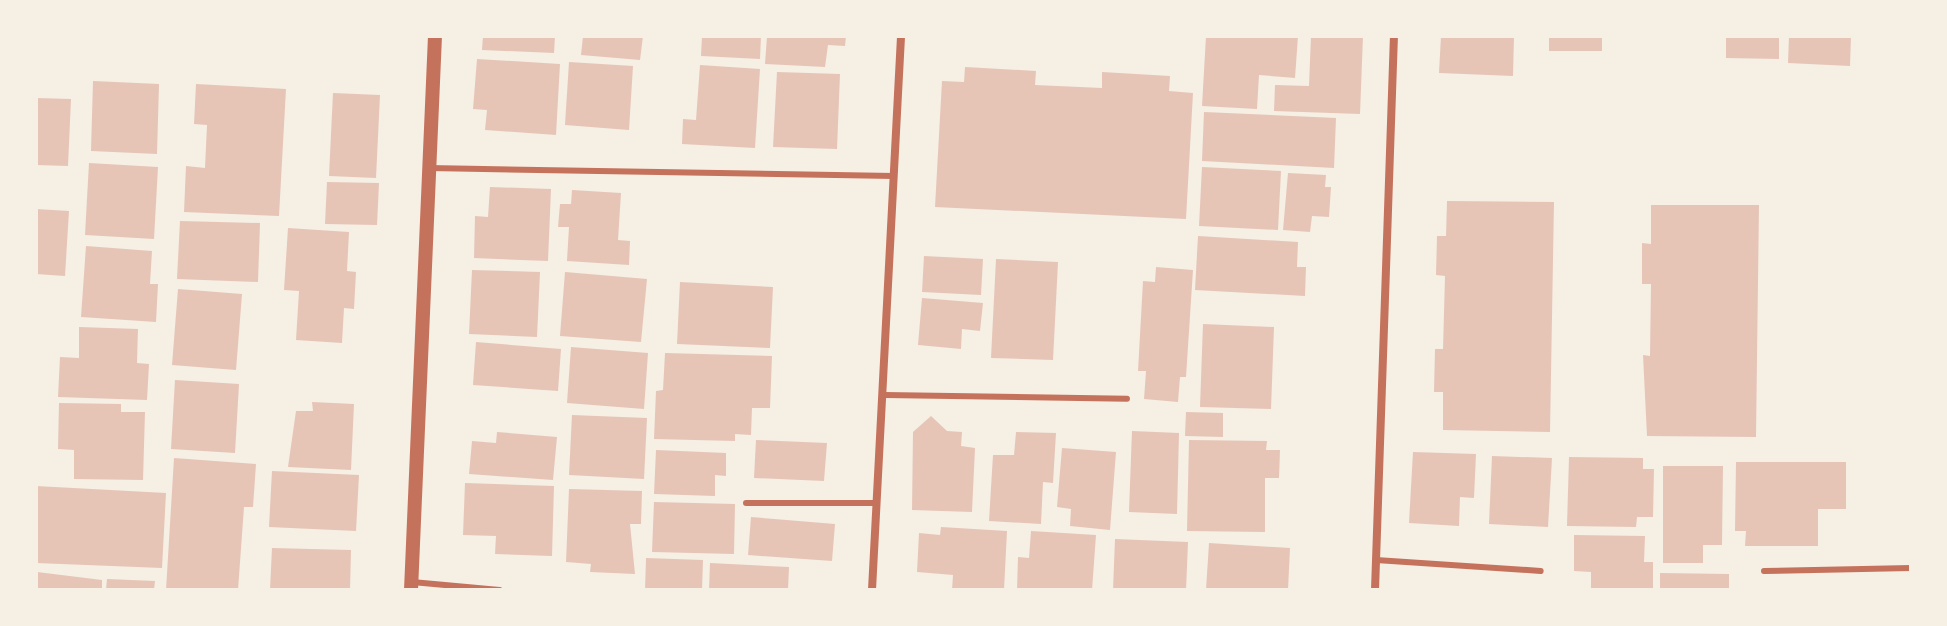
<!DOCTYPE html>
<style>
body{margin:0}
#map{position:relative;width:1947px;height:626px;overflow:hidden;background:#f6efe4;font-family:"Space Grotesk",sans-serif}
div>[style]{position:absolute}
.building>*{inset:0;background:#e6c5b7}
.service>*{height:6px;margin:-3px;padding:0 3px;transform-origin:3px;border-radius:3px;background:#c5725c}
.minor>*{height:8px;margin:-4px;padding:0 4px;transform-origin:4px;border-radius:4px;background:#c5725c}
.tertiary>*{height:14px;margin:-7px;padding:0 7px;transform-origin:7px;border-radius:7px;background:#c5725c}
span{translate:-50% -50%;white-space:nowrap;text-align:center;line-height:1.15;-webkit-text-stroke:8px #f6efe4;paint-order:stroke}
.frame{position:absolute;inset:0;border:38px solid #f6efe4;pointer-events:none}
</style>
<div id="map">
<div class="building">
<i style="clip-path:polygon(483px 36px,555px 36px,554px 53px,482px 50px)"></i>
<i style="clip-path:polygon(583px 36px,643px 36px,640px 60px,581px 55px)"></i>
<i style="clip-path:polygon(702px 36px,761px 36px,760px 59px,701px 56px)"></i>
<i style="clip-path:polygon(767px 36px,846px 36px,845px 46px,828px 45px,825px 67px,765px 64px)"></i>
<i style="clip-path:polygon(1206px 36px,1298px 36px,1295px 78px,1259px 75px,1257px 109px,1202px 106px)"></i>
<i style="clip-path:polygon(1311px 36px,1363px 36px,1360px 114px,1274px 111px,1275px 85px,1309px 86px)"></i>
<i style="clip-path:polygon(1441px 36px,1514px 36px,1513px 76px,1439px 73px)"></i>
<i style="clip-path:polygon(1549px 36px,1602px 36px,1602px 51px,1549px 51px)"></i>
<i style="clip-path:polygon(1726px 36px,1779px 36px,1779px 59px,1726px 58px)"></i>
<i style="clip-path:polygon(1789px 36px,1851px 36px,1850px 66px,1788px 63px)"></i>
<i style="clip-path:polygon(477px 59px,560px 64px,556px 135px,485px 130px,487px 110px,473px 109px)"></i>
<i style="clip-path:polygon(569px 62px,633px 66px,629px 130px,565px 125px)"></i>
<i style="clip-path:polygon(700px 65px,760px 69px,755px 148px,682px 144px,683px 119px,696px 120px)"></i>
<i style="clip-path:polygon(965px 67px,1036px 71px,1035px 85px,1102px 88px,1102px 72px,1170px 76px,1169px 91px,1193px 93px,1186px 219px,935px 207px,942px 81px,964px 82px)"></i>
<i style="clip-path:polygon(777px 72px,840px 74px,837px 149px,773px 147px)"></i>
<i style="clip-path:polygon(93px 81px,159px 84px,157px 154px,91px 151px)"></i>
<i style="clip-path:polygon(196px 84px,286px 89px,279px 216px,184px 212px,186px 166px,205px 168px,207px 125px,194px 124px)"></i>
<i style="clip-path:polygon(333px 93px,380px 95px,376px 178px,329px 176px)"></i>
<i style="clip-path:polygon(36px 98px,71px 99px,68px 166px,36px 165px)"></i>
<i style="clip-path:polygon(1204px 112px,1336px 118px,1334px 168px,1202px 161px)"></i>
<i style="clip-path:polygon(89px 163px,158px 167px,154px 239px,85px 235px)"></i>
<i style="clip-path:polygon(1202px 167px,1281px 171px,1278px 230px,1199px 226px)"></i>
<i style="clip-path:polygon(1288px 173px,1326px 175px,1325px 187px,1331px 187px,1329px 217px,1312px 216px,1310px 232px,1283px 230px)"></i>
<i style="clip-path:polygon(327px 182px,379px 183px,377px 225px,325px 224px)"></i>
<i style="clip-path:polygon(490px 187px,551px 189px,548px 261px,474px 258px,475px 216px,488px 217px)"></i>
<i style="clip-path:polygon(572px 190px,621px 193px,618px 240px,630px 241px,629px 265px,567px 261px,569px 227px,558px 227px,560px 204px,571px 204px)"></i>
<i style="clip-path:polygon(1447px 201px,1554px 202px,1550px 432px,1443px 430px,1443px 392px,1434px 392px,1435px 349px,1443px 349px,1445px 276px,1436px 275px,1437px 236px,1446px 236px)"></i>
<i style="clip-path:polygon(1651px 205px,1759px 205px,1756px 437px,1647px 436px,1643px 355px,1650px 356px,1651px 284px,1642px 284px,1642px 243px,1651px 244px)"></i>
<i style="clip-path:polygon(36px 209px,69px 211px,65px 276px,36px 274px)"></i>
<i style="clip-path:polygon(180px 221px,260px 223px,258px 282px,177px 279px)"></i>
<i style="clip-path:polygon(288px 228px,349px 232px,347px 271px,356px 272px,354px 309px,344px 308px,342px 343px,296px 340px,299px 291px,284px 290px)"></i>
<i style="clip-path:polygon(1198px 236px,1298px 242px,1297px 267px,1306px 267px,1305px 296px,1195px 290px)"></i>
<i style="clip-path:polygon(86px 246px,152px 251px,150px 284px,158px 284px,156px 322px,81px 317px)"></i>
<i style="clip-path:polygon(924px 256px,983px 259px,981px 295px,922px 292px)"></i>
<i style="clip-path:polygon(996px 259px,1058px 262px,1053px 360px,991px 358px)"></i>
<i style="clip-path:polygon(1156px 267px,1193px 270px,1186px 377px,1180px 377px,1178px 402px,1144px 399px,1146px 371px,1138px 371px,1143px 281px,1155px 282px)"></i>
<i style="clip-path:polygon(472px 270px,540px 272px,537px 337px,469px 334px)"></i>
<i style="clip-path:polygon(565px 272px,647px 279px,641px 342px,560px 336px)"></i>
<i style="clip-path:polygon(680px 282px,773px 287px,770px 348px,677px 344px)"></i>
<i style="clip-path:polygon(178px 289px,242px 294px,236px 370px,172px 365px)"></i>
<i style="clip-path:polygon(922px 298px,983px 303px,980px 331px,962px 329px,961px 349px,918px 345px)"></i>
<i style="clip-path:polygon(1203px 324px,1274px 327px,1271px 409px,1200px 407px)"></i>
<i style="clip-path:polygon(79px 327px,138px 329px,137px 363px,149px 364px,147px 400px,58px 397px,60px 357px,79px 358px)"></i>
<i style="clip-path:polygon(476px 342px,561px 349px,558px 391px,473px 385px)"></i>
<i style="clip-path:polygon(571px 347px,648px 353px,644px 409px,567px 403px)"></i>
<i style="clip-path:polygon(665px 353px,772px 356px,770px 408px,752px 408px,751px 435px,735px 434px,735px 441px,654px 439px,656px 391px,663px 390px)"></i>
<i style="clip-path:polygon(175px 380px,239px 384px,235px 453px,171px 449px)"></i>
<i style="clip-path:polygon(312px 402px,354px 404px,351px 470px,288px 467px,296px 411px,313px 411px)"></i>
<i style="clip-path:polygon(59px 403px,121px 404px,121px 412px,145px 412px,143px 480px,74px 479px,74px 450px,58px 449px)"></i>
<i style="clip-path:polygon(1186px 412px,1223px 413px,1223px 437px,1185px 436px)"></i>
<i style="clip-path:polygon(572px 415px,647px 418px,644px 479px,569px 475px)"></i>
<i style="clip-path:polygon(931px 416px,947px 431px,962px 432px,961px 446px,975px 448px,972px 512px,912px 510px,913px 432px)"></i>
<i style="clip-path:polygon(1132px 431px,1179px 433px,1177px 514px,1129px 512px)"></i>
<i style="clip-path:polygon(497px 432px,557px 437px,553px 480px,469px 474px,472px 441px,496px 443px)"></i>
<i style="clip-path:polygon(1016px 432px,1056px 433px,1053px 483px,1043px 482px,1041px 524px,989px 521px,993px 455px,1014px 455px)"></i>
<i style="clip-path:polygon(756px 440px,827px 443px,824px 481px,754px 478px)"></i>
<i style="clip-path:polygon(1189px 440px,1267px 441px,1266px 450px,1280px 450px,1279px 478px,1265px 478px,1265px 532px,1187px 531px)"></i>
<i style="clip-path:polygon(1062px 448px,1116px 452px,1110px 530px,1070px 526px,1071px 509px,1057px 507px)"></i>
<i style="clip-path:polygon(656px 450px,726px 453px,726px 476px,715px 475px,715px 496px,654px 494px)"></i>
<i style="clip-path:polygon(1413px 452px,1476px 454px,1474px 498px,1460px 497px,1459px 526px,1409px 523px)"></i>
<i style="clip-path:polygon(1492px 456px,1552px 458px,1548px 527px,1489px 524px)"></i>
<i style="clip-path:polygon(1569px 457px,1643px 458px,1643px 469px,1654px 469px,1653px 517px,1637px 517px,1636px 527px,1567px 526px)"></i>
<i style="clip-path:polygon(174px 458px,256px 464px,253px 507px,244px 507px,238px 590px,166px 590px)"></i>
<i style="clip-path:polygon(1736px 462px,1846px 462px,1846px 509px,1818px 509px,1818px 546px,1745px 546px,1746px 531px,1735px 531px)"></i>
<i style="clip-path:polygon(1663px 466px,1723px 466px,1722px 545px,1703px 545px,1703px 563px,1663px 563px)"></i>
<i style="clip-path:polygon(272px 471px,359px 475px,356px 531px,269px 527px)"></i>
<i style="clip-path:polygon(465px 483px,554px 486px,552px 556px,495px 554px,496px 536px,463px 535px)"></i>
<i style="clip-path:polygon(36px 486px,166px 493px,162px 568px,36px 563px)"></i>
<i style="clip-path:polygon(569px 489px,642px 491px,641px 524px,630px 524px,635px 574px,590px 572px,591px 564px,566px 562px)"></i>
<i style="clip-path:polygon(654px 502px,735px 504px,734px 554px,652px 552px)"></i>
<i style="clip-path:polygon(751px 517px,835px 524px,832px 561px,748px 555px)"></i>
<i style="clip-path:polygon(941px 527px,1007px 531px,1004px 590px,952px 590px,953px 575px,917px 572px,919px 533px,940px 535px)"></i>
<i style="clip-path:polygon(1031px 531px,1096px 535px,1092px 590px,1017px 590px,1018px 557px,1029px 558px)"></i>
<i style="clip-path:polygon(1574px 535px,1645px 536px,1644px 562px,1653px 562px,1653px 590px,1591px 590px,1591px 572px,1574px 571px)"></i>
<i style="clip-path:polygon(1115px 539px,1188px 542px,1186px 590px,1113px 590px)"></i>
<i style="clip-path:polygon(1209px 543px,1290px 548px,1288px 590px,1206px 590px)"></i>
<i style="clip-path:polygon(272px 548px,351px 550px,350px 590px,270px 590px)"></i>
<i style="clip-path:polygon(646px 558px,703px 560px,702px 590px,645px 590px)"></i>
<i style="clip-path:polygon(710px 563px,789px 567px,788px 590px,709px 590px)"></i>
<i style="clip-path:polygon(37px 572px,102px 580px,102px 590px,36px 590px)"></i>
<i style="clip-path:polygon(1660px 573px,1729px 574px,1729px 590px,1660px 590px)"></i>
<i style="clip-path:polygon(107px 579px,155px 581px,154px 590px,106px 590px)"></i>
</div>
<div class="service">
<i style="left:429px;top:168px;width:465px;rotate:1deg"></i>
<i style="left:885px;top:395px;width:242px;rotate:0.9deg"></i>
<i style="left:746px;top:503px;width:129px"></i>
<i style="left:1376px;top:560px;width:165px;rotate:3.8deg"></i>
<i style="left:1764px;top:571px;width:147px;rotate:-1.2deg"></i>
<i style="left:412px;top:582px;width:88px;rotate:5.2deg"></i>
</div>
<div class="minor">
<i style="left:872px;top:590px;width:555px;rotate:-87deg"></i>
<i style="left:1375px;top:590px;width:554px;rotate:-88.04deg"></i>
</div>
<div class="tertiary">
<i style="left:411px;top:590px;width:555px;rotate:-87.52deg"></i>
</div>
<div class="frame"></div>
</div>
